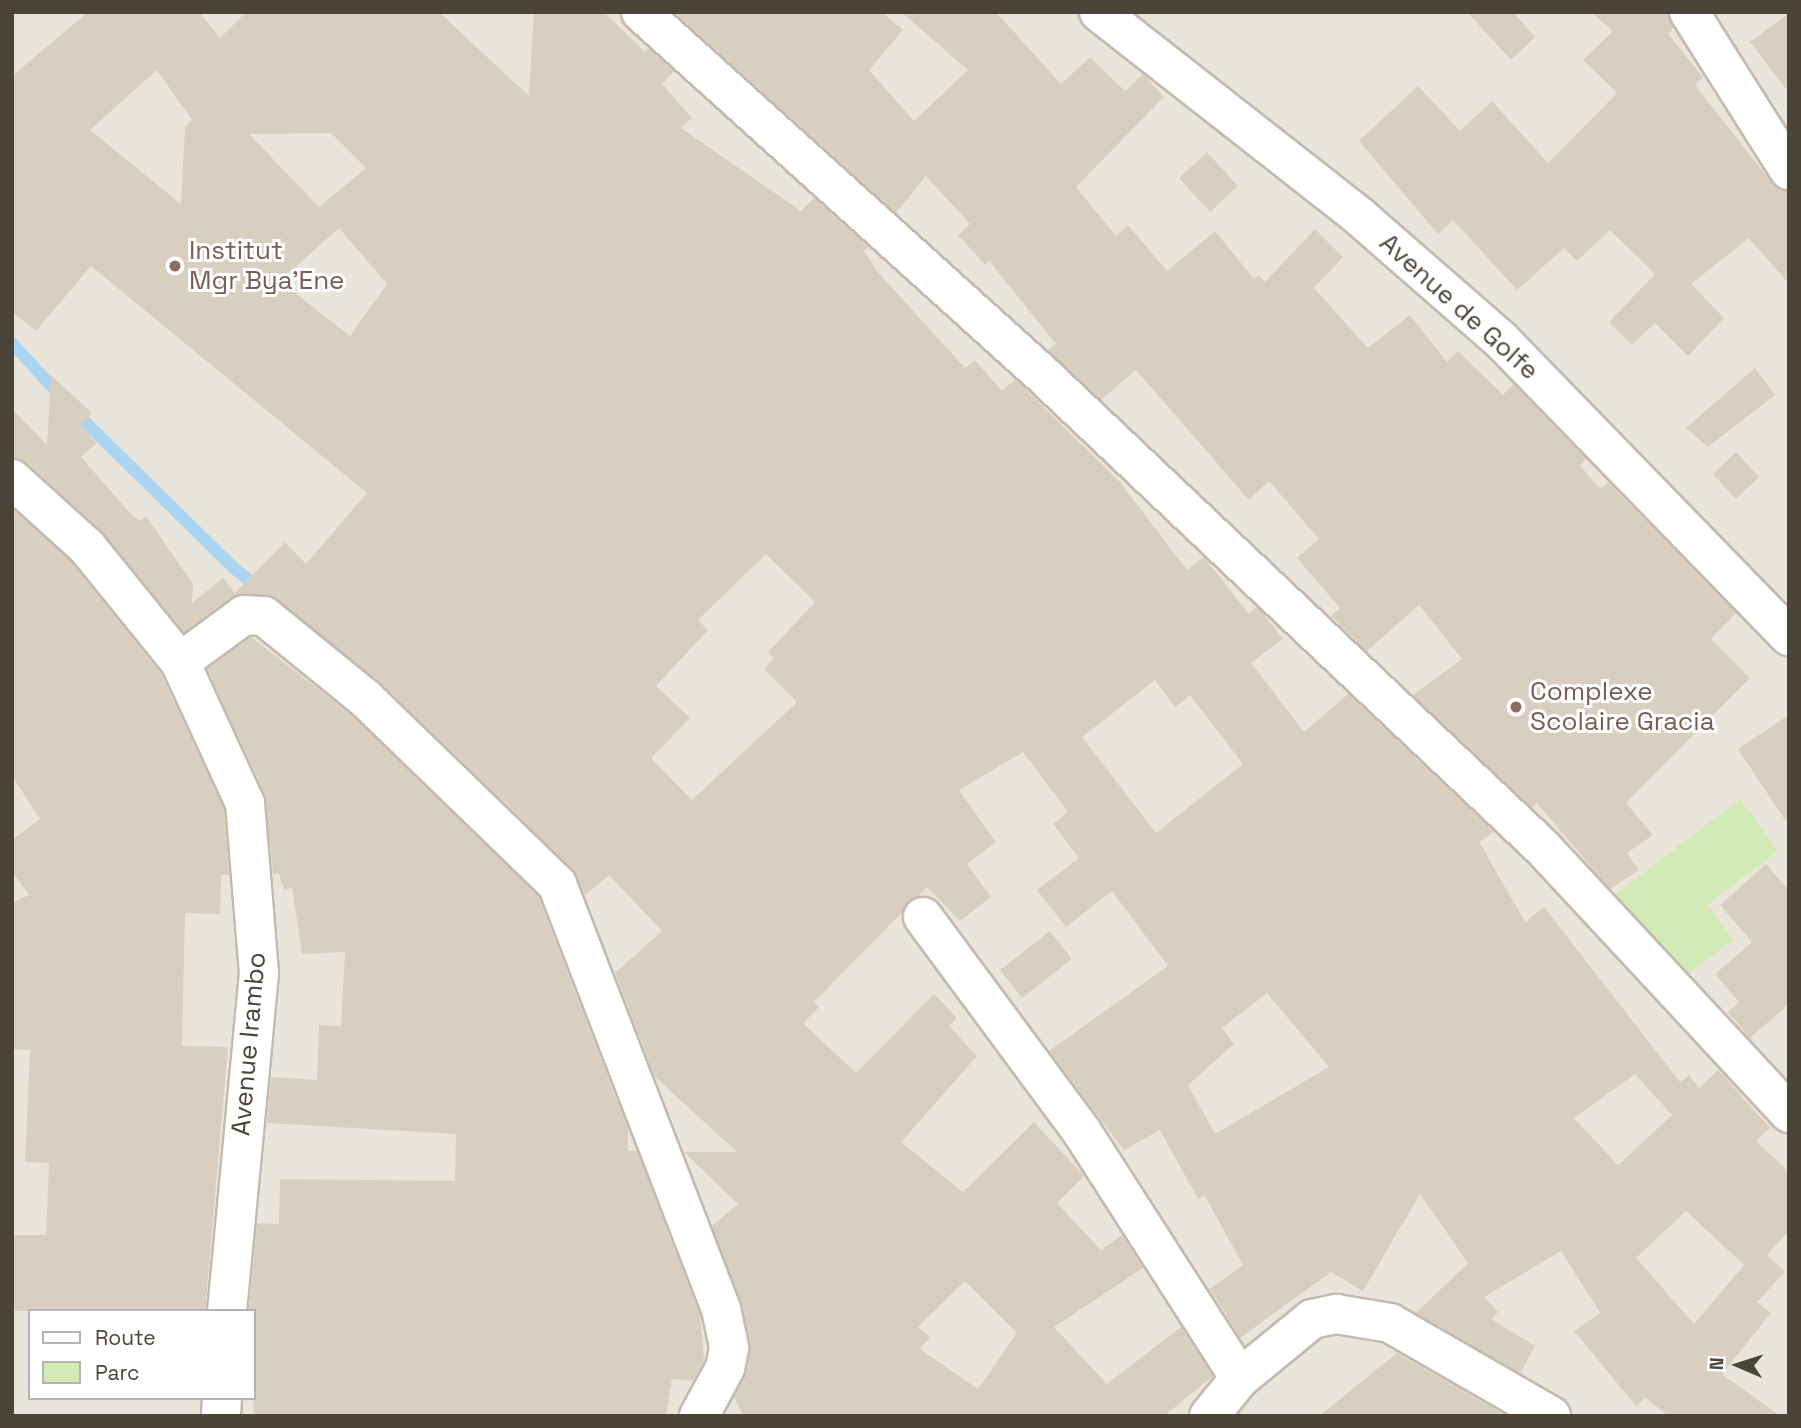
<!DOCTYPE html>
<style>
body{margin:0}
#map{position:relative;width:1801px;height:1428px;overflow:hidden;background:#f6f3ec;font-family:"Space Grotesk",sans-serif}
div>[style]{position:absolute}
.residential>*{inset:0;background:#eae5da}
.green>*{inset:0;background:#d2eab5}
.stream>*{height:12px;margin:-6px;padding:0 6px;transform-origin:6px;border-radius:6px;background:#a9d4f2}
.building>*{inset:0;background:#d8cfc1}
.roads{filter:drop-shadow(2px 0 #c2bbae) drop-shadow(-2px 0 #c2bbae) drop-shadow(0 2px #c2bbae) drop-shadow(0 -2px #c2bbae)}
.minor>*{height:38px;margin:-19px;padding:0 19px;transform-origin:19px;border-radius:19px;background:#fff}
.dots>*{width:19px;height:19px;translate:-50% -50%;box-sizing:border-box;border:4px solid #fff;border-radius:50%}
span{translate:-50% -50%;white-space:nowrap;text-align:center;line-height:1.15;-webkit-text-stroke:6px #fff;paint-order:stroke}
.education-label{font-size:26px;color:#785e54}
.left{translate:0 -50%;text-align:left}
.street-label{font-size:26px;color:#4b4439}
.frame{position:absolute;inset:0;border:14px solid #4b4439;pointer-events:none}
.legend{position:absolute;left:28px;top:1309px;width:228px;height:91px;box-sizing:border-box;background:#fff;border:2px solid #b7b4b0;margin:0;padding:9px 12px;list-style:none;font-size:21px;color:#4b4439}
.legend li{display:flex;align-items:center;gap:14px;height:35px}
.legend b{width:35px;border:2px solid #b7b4b0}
.north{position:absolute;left:1703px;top:1330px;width:70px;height:70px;-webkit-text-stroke:5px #fff;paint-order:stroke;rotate:273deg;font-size:19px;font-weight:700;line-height:28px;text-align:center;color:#4b4439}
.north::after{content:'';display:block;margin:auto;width:24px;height:32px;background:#4b4439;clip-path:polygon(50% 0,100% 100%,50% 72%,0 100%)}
</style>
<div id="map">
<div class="residential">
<i style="clip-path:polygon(evenodd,12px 12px,1789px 12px,1789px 1416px,12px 1416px,12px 12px,30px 1311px,254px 1311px,254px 1398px,30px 1398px,30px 1311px)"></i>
</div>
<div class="green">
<i style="clip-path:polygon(1740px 799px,1778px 851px,1707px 905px,1733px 940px,1680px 980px,1616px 894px)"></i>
</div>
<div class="stream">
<i style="left:12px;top:343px;width:73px;rotate:47.8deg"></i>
<i style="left:73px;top:410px;width:227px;rotate:44.5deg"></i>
<i style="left:235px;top:569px;width:165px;rotate:39.1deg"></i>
</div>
<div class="building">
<i style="clip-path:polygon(evenodd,88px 12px,199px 12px,220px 38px,246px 12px,439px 12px,529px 96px,534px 12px,604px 12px,645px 52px,648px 48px,674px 71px,662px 84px,692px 118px,681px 128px,801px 211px,814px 198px,868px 247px,864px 251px,876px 270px,965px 368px,975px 360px,1002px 391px,1015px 379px,1119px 481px,1187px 570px,1204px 557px,1249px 614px,1257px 607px,1262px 612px,1283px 639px,1251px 663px,1304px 732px,1348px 694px,1494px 832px,1479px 842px,1525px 922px,1544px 907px,1680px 1082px,1689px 1075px,1699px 1088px,1718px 1070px,1770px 1128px,1756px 1141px,1789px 1172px,1789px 1231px,1767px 1255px,1785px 1272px,1757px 1302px,1771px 1313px,1722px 1374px,1780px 1416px,1669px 1416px,1645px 1398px,1636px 1406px,1574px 1331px,1600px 1313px,1561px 1251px,1484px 1297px,1498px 1312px,1491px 1319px,1535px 1346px,1520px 1373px,1416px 1313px,1468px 1263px,1420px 1194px,1363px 1291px,1331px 1272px,1240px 1338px,1210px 1289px,1243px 1265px,1205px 1196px,1198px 1199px,1160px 1130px,1124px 1150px,1049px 1051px,1168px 966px,1112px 891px,1066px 927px,1037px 890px,1079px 858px,1053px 824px,1068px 812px,1023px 752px,959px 790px,996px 842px,967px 864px,991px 897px,960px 921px,927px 887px,814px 1002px,819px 1007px,803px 1023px,856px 1073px,934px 994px,957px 1018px,949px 1026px,977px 1056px,901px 1142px,963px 1192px,1034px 1122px,1084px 1176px,1057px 1203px,1101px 1250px,1122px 1235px,1143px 1268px,1054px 1327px,1107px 1384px,1181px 1327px,1213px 1376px,1164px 1416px,743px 1416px,734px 1397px,750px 1344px,712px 1226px,738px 1204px,684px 1152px,737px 1152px,655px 1077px,615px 973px,662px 931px,609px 875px,585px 895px,572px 868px,381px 683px,278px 599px,232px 597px,184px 632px,102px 531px,27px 463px,12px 458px,12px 409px,47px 445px,51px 375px,92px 413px,81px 425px,96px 443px,81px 457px,131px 514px,140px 521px,146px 516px,193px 584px,192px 603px,223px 578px,235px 593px,285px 542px,306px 564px,367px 493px,91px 266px,36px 331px,12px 312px,12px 76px,88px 12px,157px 70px,192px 120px,185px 127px,181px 204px,90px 130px,157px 70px,88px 12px,331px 133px,366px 168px,319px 207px,249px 134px,331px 133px,88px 12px,339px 228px,387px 284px,350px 336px,280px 281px,339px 228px,88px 12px,766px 554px,815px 602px,768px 652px,774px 658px,764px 669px,797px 702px,692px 800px,651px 758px,690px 718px,656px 686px,708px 630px,698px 620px,766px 554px,88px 12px,1155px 680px,1175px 707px,1190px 695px,1243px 764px,1156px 833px,1082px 737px,1155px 680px,88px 12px,1267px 993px,1329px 1067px,1215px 1134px,1188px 1085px,1234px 1044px,1222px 1028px,1267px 993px,88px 12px,1635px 1074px,1672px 1115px,1618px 1165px,1574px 1118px,1635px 1074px,88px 12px,1686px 1211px,1744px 1265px,1694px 1324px,1636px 1258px,1686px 1211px,88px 12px,965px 1281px,1017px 1333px,978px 1389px,920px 1349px,930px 1337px,918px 1327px,965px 1281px)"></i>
<i style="clip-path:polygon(674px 12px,882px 12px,903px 30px,869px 70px,914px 121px,968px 70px,901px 12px,996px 12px,1061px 84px,1090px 57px,1125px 91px,1143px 74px,1164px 97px,1076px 187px,1116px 236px,1128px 225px,1167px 271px,1215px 231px,1254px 279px,1259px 275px,1265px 282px,1315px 229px,1343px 257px,1314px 288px,1368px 348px,1410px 315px,1447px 362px,1458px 351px,1503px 395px,1513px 384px,1586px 459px,1580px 466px,1600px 489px,1608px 482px,1736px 613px,1711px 639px,1750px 678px,1626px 803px,1653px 835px,1627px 853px,1639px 870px,1610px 889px,1537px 803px,1531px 807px,1413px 695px,1462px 659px,1419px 605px,1367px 651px,1331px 616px,1340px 608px,1297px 558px,1319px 539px,1269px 481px,1249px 500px,1136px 370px,1101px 400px,1048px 350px,1056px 344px,989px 261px,985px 265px,958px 235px,970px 224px,926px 176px,896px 213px)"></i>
<i style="clip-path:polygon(1467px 12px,1513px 12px,1535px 37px,1511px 60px)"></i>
<i style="clip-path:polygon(1591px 12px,1667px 12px,1673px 28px,1668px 34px,1703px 77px,1695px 85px,1771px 182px,1789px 192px,1789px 284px,1749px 238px,1691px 284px,1724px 318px,1688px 356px,1655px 323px,1632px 345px,1609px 322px,1655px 274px,1610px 230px,1577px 261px,1564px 248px,1517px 290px,1453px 220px,1438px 234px,1359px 141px,1418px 86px,1460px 131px,1492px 101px,1548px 163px,1617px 93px,1583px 60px,1613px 31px)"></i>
<i style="clip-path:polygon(1789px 13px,1789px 93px,1750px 42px)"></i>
<i style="clip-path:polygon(1207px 152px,1238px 186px,1210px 212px,1179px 178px)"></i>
<i style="clip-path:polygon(1755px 368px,1775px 395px,1708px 447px,1686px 428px)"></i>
<i style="clip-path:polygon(1736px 452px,1759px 477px,1736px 499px,1713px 474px)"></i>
<i style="clip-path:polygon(12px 509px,71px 562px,161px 674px,224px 809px,229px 875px,221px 875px,220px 914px,185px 913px,182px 1046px,228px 1047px,205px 1311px,12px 1311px,12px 1235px,46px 1235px,49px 1163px,25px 1162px,30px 1050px,12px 1049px,12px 903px,29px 895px,12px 872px,12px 840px,40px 819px,12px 776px)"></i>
<i style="clip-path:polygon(251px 637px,351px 715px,538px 896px,628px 1129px,628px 1151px,637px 1151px,700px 1315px,704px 1360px,693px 1381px,672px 1379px,666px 1416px,254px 1416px,249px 1311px,257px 1223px,279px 1224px,280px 1179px,455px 1181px,456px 1134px,267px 1123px,271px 1077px,317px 1080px,319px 1025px,341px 1026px,345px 952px,302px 954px,292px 887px,284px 890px,279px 874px,273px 874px,265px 794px,207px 669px)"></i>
<i style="clip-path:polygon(1789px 715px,1789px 826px,1738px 749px)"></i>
<i style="clip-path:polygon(1766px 864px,1789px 891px,1789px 1004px,1750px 1038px,1728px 1012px,1739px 1002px,1715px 974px,1752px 942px,1720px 905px)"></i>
<i style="clip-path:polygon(1050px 931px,1072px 959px,1022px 998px,1000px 970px)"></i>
<i style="clip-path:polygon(1397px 1353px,1507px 1416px,1319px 1416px)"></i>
</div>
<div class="roads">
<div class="minor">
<i style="left:641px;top:12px;width:542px;rotate:42.08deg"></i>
<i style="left:1043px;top:375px;width:687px;rotate:43.41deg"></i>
<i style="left:1542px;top:847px;width:363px;rotate:47.1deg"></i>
<i style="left:1099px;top:12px;width:332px;rotate:38.1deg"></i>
<i style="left:1360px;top:217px;width:187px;rotate:41.1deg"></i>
<i style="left:1501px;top:340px;width:413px;rotate:45.8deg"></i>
<i style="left:1689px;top:12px;width:187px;rotate:57.7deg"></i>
<i style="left:12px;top:479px;width:101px;rotate:42.2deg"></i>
<i style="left:87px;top:547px;width:148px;rotate:51deg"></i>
<i style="left:180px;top:662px;width:155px;rotate:65.3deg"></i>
<i style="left:245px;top:803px;width:171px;rotate:85.3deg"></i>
<i style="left:259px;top:973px;width:340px;rotate:95.4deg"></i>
<i style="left:180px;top:662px;width:79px;rotate:-36.3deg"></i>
<i style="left:244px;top:615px;width:20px;rotate:3deg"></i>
<i style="left:264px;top:616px;width:132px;rotate:39.1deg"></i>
<i style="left:366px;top:699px;width:266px;rotate:44.1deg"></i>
<i style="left:557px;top:884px;width:456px;rotate:68.9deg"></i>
<i style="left:721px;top:1309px;width:40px;rotate:78deg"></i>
<i style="left:729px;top:1348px;width:20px;rotate:101deg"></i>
<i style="left:725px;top:1368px;width:55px;rotate:118.4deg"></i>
<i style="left:923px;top:917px;width:267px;rotate:53.5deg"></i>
<i style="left:1082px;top:1132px;width:292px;rotate:57.3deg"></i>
<i style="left:221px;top:1416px;width:18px;rotate:-87deg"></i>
<i style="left:1209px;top:1416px;width:49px;rotate:-50.8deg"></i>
<i style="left:1240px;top:1378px;width:93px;rotate:-39.3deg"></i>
<i style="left:1312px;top:1319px;width:25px;rotate:-12deg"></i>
<i style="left:1336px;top:1314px;width:55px;rotate:9.5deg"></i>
<i style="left:1390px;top:1323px;width:186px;rotate:30deg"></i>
</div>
</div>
<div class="dots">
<i style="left:175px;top:266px;background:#8d6e63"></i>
<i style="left:1516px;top:707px;background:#8d6e63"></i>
</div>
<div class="education-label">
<span class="left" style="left:189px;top:266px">Institut<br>Mgr Bya'Ene</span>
<span class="left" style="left:1530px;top:707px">Complexe<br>Scolaire Gracia</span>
</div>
<div class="street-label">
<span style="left:1459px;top:307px;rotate:42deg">Avenue de Golfe</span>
<span style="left:249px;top:1044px;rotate:-85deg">Avenue Irambo</span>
</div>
<div class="frame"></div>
<ul class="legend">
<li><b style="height:9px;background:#fff"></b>Route</li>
<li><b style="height:19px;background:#d2eab5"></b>Parc</li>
</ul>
<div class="north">N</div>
</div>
